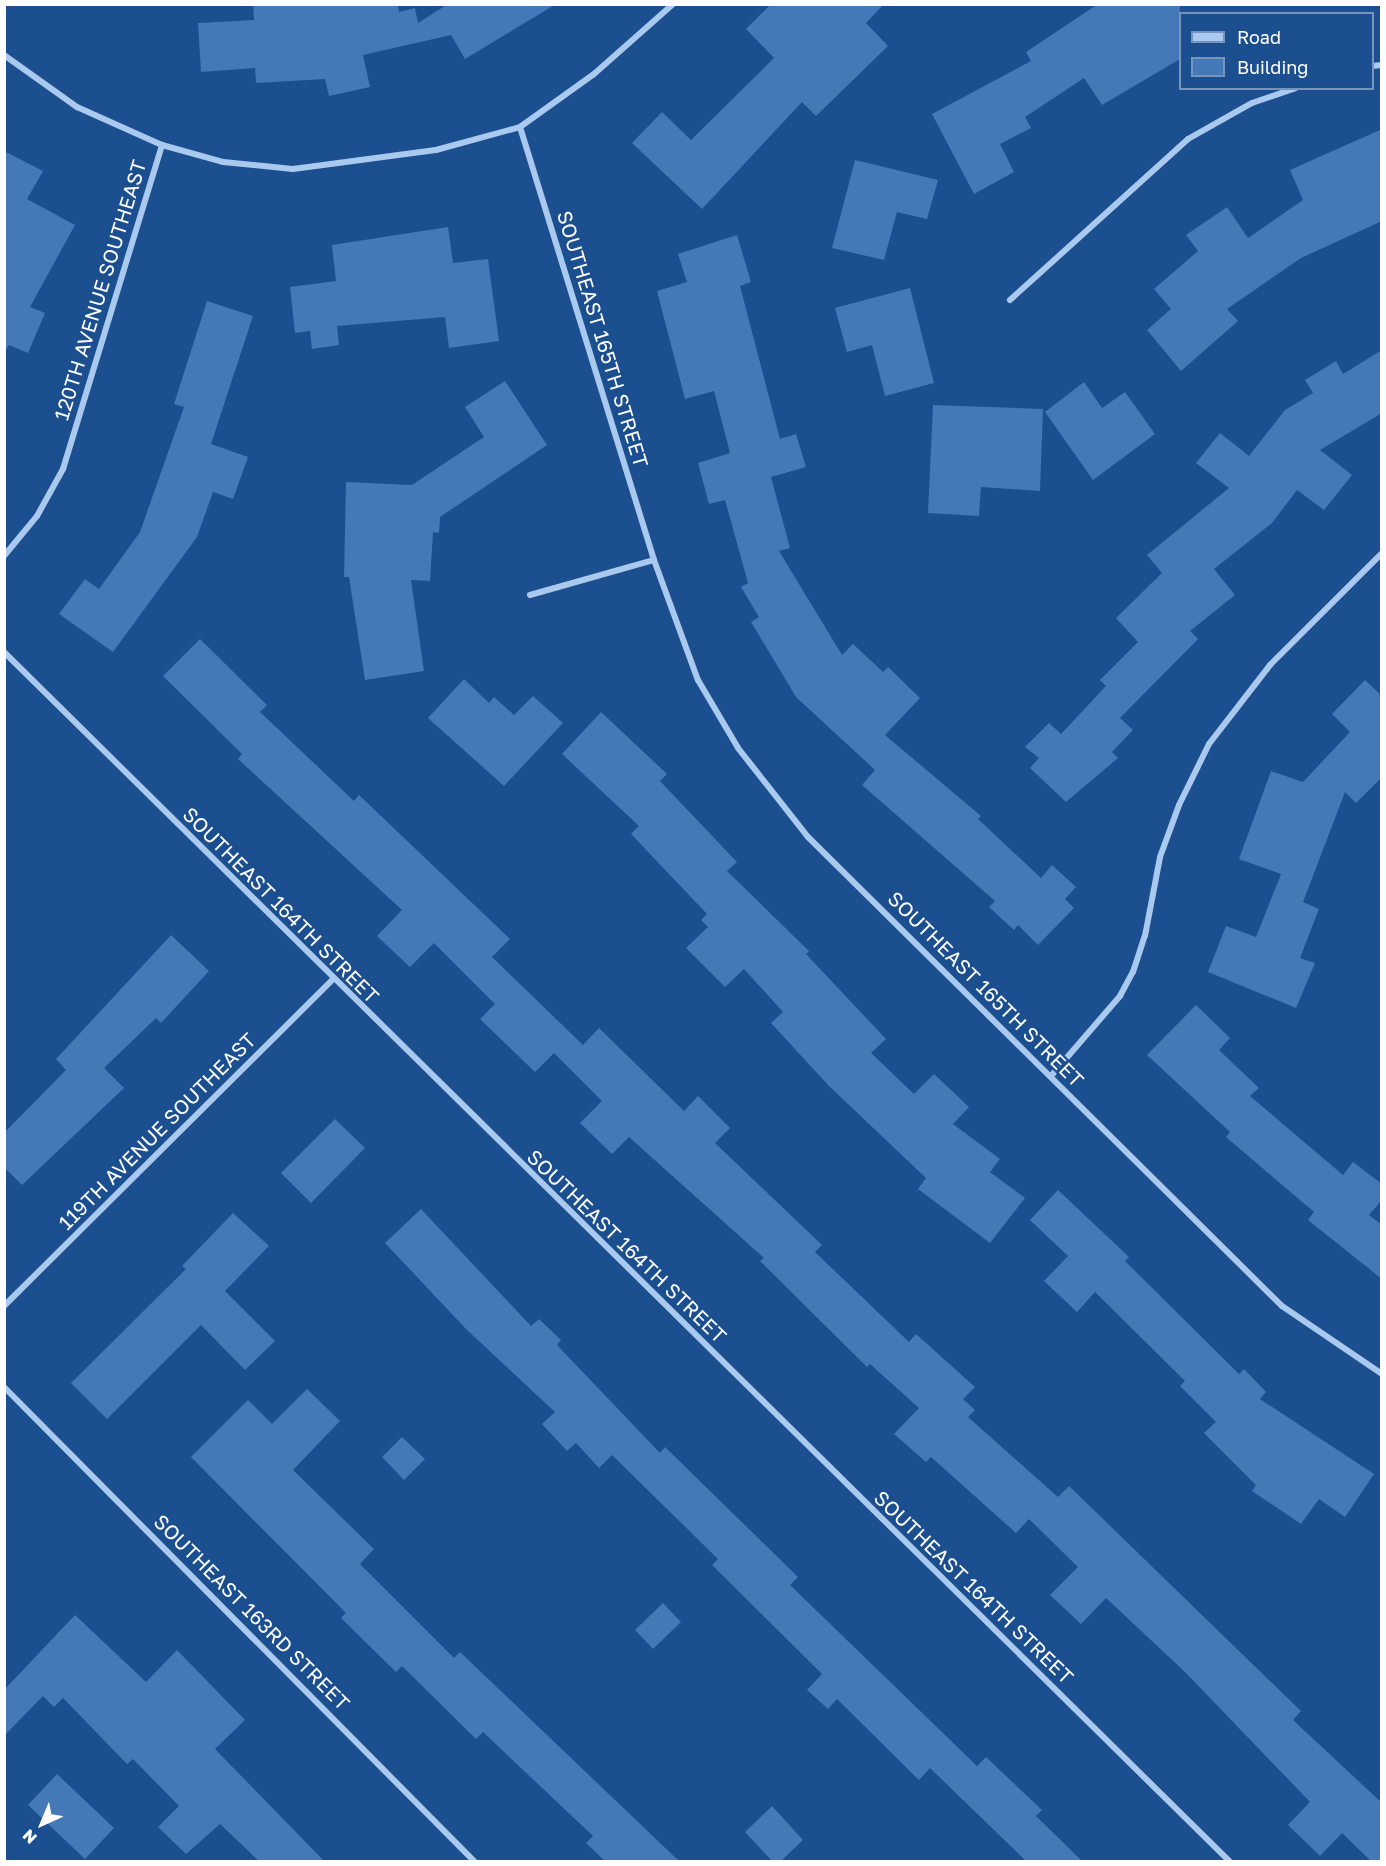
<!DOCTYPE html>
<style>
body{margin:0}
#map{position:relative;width:1386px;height:1866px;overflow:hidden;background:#1b4f8f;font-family:"Golos Text",sans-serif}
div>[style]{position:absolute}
.building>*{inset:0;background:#4478b7}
.minor>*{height:6px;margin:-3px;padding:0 3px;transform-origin:3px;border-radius:3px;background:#a9c9ee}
span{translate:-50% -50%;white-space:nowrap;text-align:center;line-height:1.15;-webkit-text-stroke:4.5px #1b4f8f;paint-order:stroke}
.street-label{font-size:20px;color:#fff}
.frame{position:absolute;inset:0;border:6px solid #fff;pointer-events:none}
.legend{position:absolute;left:1179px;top:12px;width:195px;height:78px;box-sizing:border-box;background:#1b4f8f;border:2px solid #7695bc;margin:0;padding:8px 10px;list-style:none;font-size:18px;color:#fff}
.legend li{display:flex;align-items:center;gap:12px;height:30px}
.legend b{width:30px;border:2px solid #7695bc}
.north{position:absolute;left:12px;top:1794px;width:60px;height:60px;-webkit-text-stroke:4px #1b4f8f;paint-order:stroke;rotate:224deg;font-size:16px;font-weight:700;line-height:24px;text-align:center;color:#fff}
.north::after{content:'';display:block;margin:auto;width:21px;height:27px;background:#fff;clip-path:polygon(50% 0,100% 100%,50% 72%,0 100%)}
</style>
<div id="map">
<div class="building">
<i style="clip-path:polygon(253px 4px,398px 4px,399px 12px,415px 8px,418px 23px,448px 4px,556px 4px,465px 59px,451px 35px,363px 55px,370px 87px,329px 96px,325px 79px,256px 83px,255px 68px,201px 72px,198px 23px,254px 20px)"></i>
<i style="clip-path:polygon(771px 4px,884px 4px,866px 23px,888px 46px,816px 116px,802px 102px,702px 209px,632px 143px,662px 112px,691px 140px,774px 58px,746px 29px)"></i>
<i style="clip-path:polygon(1098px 4px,1180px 4px,1180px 59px,1102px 105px,1084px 78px,1025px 117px,1031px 128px,1000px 144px,1014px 172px,974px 194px,932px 114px,1031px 61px,1026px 52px)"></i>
<i style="clip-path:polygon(1382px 129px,1382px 221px,1301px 258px,1227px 309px,1238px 321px,1181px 371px,1147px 330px,1171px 309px,1154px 289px,1198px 251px,1186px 235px,1227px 207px,1248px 238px,1303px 200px,1290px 170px)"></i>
<i style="clip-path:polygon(4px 151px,43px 171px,27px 199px,75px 225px,30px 307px,45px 313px,28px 353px,9px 345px,4px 353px)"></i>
<i style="clip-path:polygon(855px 160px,938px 180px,927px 219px,897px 212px,884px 260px,832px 248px)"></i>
<i style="clip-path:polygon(448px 227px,453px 263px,488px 259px,499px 341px,449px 348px,445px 317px,337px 326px,339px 345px,312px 349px,310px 331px,295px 333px,290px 287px,336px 281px,332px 245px)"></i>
<i style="clip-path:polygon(737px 235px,751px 282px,740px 286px,780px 439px,796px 434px,806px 467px,771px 477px,790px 548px,779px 551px,842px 655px,853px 644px,883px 672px,888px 667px,920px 698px,885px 735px,981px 816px,978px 819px,1041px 878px,1052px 865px,1076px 887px,1065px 899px,1074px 908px,1038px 945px,1018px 925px,1014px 930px,989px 907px,995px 901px,862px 785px,875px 770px,796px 697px,751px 622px,759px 617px,741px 587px,748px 583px,725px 500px,709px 504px,698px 463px,730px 453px,714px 391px,685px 399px,657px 291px,687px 282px,678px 254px)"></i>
<i style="clip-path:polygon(910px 288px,934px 383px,885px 396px,872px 345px,847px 352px,835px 308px)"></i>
<i style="clip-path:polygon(207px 301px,253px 316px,211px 444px,248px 457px,233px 499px,213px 492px,197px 537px,113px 652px,59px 614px,85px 579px,99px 589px,140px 532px,184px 407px,174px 404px)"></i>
<i style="clip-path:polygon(1382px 350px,1382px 413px,1320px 450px,1352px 475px,1324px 510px,1297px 490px,1272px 523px,1214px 569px,1235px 595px,1190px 631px,1198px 639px,1120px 718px,1133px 730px,1112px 752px,1118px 758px,1066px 802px,1030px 768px,1039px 758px,1025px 747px,1049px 723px,1061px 734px,1106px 686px,1100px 680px,1138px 642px,1116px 618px,1162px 573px,1147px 555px,1229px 488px,1196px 463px,1220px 433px,1249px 456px,1285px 410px,1313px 393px,1305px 380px,1336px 361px,1343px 374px)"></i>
<i style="clip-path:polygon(505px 381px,547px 445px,440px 517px,439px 533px,433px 532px,430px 581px,411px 580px,424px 671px,365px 680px,349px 577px,344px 577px,346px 482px,412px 485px,484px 437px,465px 407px)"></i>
<i style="clip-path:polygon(1084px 382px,1102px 408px,1125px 392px,1155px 434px,1093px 480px,1045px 412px)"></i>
<i style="clip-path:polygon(933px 405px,1043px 409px,1040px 491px,981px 487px,979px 516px,928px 513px)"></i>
<i style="clip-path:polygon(200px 639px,267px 705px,260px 712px,354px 801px,359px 795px,510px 939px,492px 957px,583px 1045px,599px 1028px,684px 1111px,698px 1096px,730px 1128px,715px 1143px,822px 1245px,815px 1252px,909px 1342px,916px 1334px,975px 1387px,963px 1399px,975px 1410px,968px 1417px,1058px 1497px,1069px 1486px,1301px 1711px,1293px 1720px,1382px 1803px,1382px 1862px,1372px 1862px,1342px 1833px,1320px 1856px,1288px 1825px,1310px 1802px,1185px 1672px,1106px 1598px,1081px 1624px,1050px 1595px,1078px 1567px,1029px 1519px,1016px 1533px,931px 1457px,926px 1462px,894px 1434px,919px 1408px,870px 1364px,867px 1367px,760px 1261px,764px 1258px,629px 1137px,612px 1154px,580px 1123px,602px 1101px,554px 1053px,535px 1072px,480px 1019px,495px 1004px,434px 943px,410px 967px,377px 936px,402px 910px,238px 759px,242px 754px,163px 676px)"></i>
<i style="clip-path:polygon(464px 679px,489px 703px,494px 697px,514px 715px,533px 696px,563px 723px,504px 786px,428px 718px)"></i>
<i style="clip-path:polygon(1365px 680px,1382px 696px,1382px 777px,1356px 803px,1345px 792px,1303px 902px,1319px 909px,1300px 958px,1315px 963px,1296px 1008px,1208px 972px,1226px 926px,1256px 937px,1281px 874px,1239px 859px,1271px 771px,1303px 782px,1350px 732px,1332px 714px)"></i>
<i style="clip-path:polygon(601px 712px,667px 774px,660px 781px,737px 862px,727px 871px,809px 951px,806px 954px,886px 1039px,871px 1053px,914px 1094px,934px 1074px,969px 1107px,953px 1124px,1000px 1159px,990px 1172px,1025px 1198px,990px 1243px,918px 1189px,926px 1178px,829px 1086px,771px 1023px,783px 1012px,744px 969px,725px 987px,686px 948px,708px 927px,701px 920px,707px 914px,631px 834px,639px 826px,562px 754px)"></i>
<i style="clip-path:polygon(171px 935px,209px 971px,161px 1023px,156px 1018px,104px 1068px,124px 1088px,22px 1185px,4px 1167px,4px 1133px,66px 1070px,56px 1059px)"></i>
<i style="clip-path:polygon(1196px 1005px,1230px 1038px,1219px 1050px,1259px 1088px,1250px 1096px,1343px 1175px,1353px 1162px,1382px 1184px,1382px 1200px,1369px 1215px,1382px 1225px,1382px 1279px,1308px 1220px,1314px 1212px,1226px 1137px,1230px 1132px,1147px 1055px)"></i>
<i style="clip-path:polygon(335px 1119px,365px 1148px,311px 1203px,281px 1173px)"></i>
<i style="clip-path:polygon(1058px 1190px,1129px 1257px,1125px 1261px,1239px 1374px,1244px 1369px,1266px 1392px,1260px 1399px,1374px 1474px,1345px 1517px,1319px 1499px,1301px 1524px,1252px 1491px,1256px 1485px,1204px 1433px,1216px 1422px,1180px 1386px,1185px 1381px,1095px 1292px,1077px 1312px,1044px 1281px,1068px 1256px,1030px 1220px)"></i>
<i style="clip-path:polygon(421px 1209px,531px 1326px,539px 1319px,561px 1340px,557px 1345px,660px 1453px,665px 1447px,798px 1577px,790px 1585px,977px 1766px,986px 1757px,1042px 1810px,1036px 1816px,1083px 1862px,1027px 1862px,930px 1768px,919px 1780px,837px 1699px,828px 1709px,807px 1690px,822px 1674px,712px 1565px,718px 1559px,612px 1455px,599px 1468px,576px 1443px,567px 1451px,542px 1424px,555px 1412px,466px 1329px,385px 1243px)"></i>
<i style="clip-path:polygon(233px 1213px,269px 1246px,225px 1291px,275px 1341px,245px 1370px,201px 1325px,107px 1419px,71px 1383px,186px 1269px,182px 1266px)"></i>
<i style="clip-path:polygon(307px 1389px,340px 1421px,293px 1470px,374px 1549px,360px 1564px,454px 1658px,460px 1652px,680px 1862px,606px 1862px,586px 1843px,593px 1836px,483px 1732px,476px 1739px,402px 1666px,396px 1672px,341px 1618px,346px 1613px,191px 1457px,248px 1400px,272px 1424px)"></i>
<i style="clip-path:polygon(402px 1437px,425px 1459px,404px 1480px,382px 1457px)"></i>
<i style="clip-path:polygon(663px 1603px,681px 1622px,653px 1649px,635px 1630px)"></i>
<i style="clip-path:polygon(75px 1615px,146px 1682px,177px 1650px,245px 1720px,215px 1749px,325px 1862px,260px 1862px,220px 1824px,186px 1854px,158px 1827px,179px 1806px,133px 1759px,127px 1764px,63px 1698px,54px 1707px,43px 1696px,4px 1736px,4px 1690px)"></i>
<i style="clip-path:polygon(57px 1774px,114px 1828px,85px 1859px,28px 1805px)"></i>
<i style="clip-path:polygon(772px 1806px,803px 1840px,780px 1862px,773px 1862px,745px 1832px)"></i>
</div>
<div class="minor">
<i style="left:4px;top:55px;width:90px;rotate:35.5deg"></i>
<i style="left:77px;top:107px;width:93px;rotate:24.1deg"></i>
<i style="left:162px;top:145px;width:63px;rotate:15.6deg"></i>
<i style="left:223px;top:162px;width:70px;rotate:5.7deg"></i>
<i style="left:293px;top:169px;width:144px;rotate:-7.6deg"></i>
<i style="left:436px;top:150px;width:87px;rotate:-15.3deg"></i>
<i style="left:520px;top:127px;width:91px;rotate:-35.6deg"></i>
<i style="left:594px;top:74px;width:106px;rotate:-41.5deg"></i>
<i style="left:1372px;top:66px;width:10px;rotate:-6deg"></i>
<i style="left:520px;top:127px;width:453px;rotate:72.8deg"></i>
<i style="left:654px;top:560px;width:128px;rotate:69.9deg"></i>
<i style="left:698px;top:680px;width:79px;rotate:59.5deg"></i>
<i style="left:738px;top:748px;width:113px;rotate:51.8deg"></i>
<i style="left:808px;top:837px;width:667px;rotate:44.7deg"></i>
<i style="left:1282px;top:1306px;width:121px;rotate:34.2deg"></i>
<i style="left:1010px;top:300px;width:240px;rotate:-42.1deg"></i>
<i style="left:1188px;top:139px;width:73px;rotate:-29.4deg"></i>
<i style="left:1252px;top:103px;width:46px;rotate:-18.8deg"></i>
<i style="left:4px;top:556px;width:52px;rotate:-50.5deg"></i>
<i style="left:37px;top:516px;width:54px;rotate:-61deg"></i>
<i style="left:63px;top:469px;width:339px;rotate:-73deg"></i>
<i style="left:530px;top:595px;width:129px;rotate:-15.8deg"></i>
<i style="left:4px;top:652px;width:1723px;rotate:44.62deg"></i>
<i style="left:1051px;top:1076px;width:106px;rotate:-49.2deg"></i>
<i style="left:1120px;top:996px;width:27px;rotate:-62deg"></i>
<i style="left:1133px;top:972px;width:38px;rotate:-72deg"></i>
<i style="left:1145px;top:936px;width:80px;rotate:-79.2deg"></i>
<i style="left:1160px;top:857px;width:55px;rotate:-69.9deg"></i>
<i style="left:1179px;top:805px;width:68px;rotate:-63.8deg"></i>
<i style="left:1209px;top:744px;width:100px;rotate:-52.3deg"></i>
<i style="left:1270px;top:665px;width:158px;rotate:-45deg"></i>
<i style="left:4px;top:1306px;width:462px;rotate:-44.8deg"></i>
<i style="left:4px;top:1387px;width:669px;rotate:45.24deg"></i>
</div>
<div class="street-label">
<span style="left:100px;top:290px;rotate:-73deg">120TH AVENUE SOUTHEAST</span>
<span style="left:603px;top:339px;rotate:73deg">SOUTHEAST 165TH STREET</span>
<span style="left:281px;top:905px;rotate:45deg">SOUTHEAST 164TH STREET</span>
<span style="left:986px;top:989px;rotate:45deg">SOUTHEAST 165TH STREET</span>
<span style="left:157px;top:1131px;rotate:-45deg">119TH AVENUE SOUTHEAST</span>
<span style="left:627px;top:1246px;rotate:44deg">SOUTHEAST 164TH STREET</span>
<span style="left:974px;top:1587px;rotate:44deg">SOUTHEAST 164TH STREET</span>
<span style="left:252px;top:1612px;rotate:45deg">SOUTHEAST 163RD STREET</span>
</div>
<div class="frame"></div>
<ul class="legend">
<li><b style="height:8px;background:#a9c9ee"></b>Road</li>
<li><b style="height:16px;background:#4478b7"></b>Building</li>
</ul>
<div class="north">N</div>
</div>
